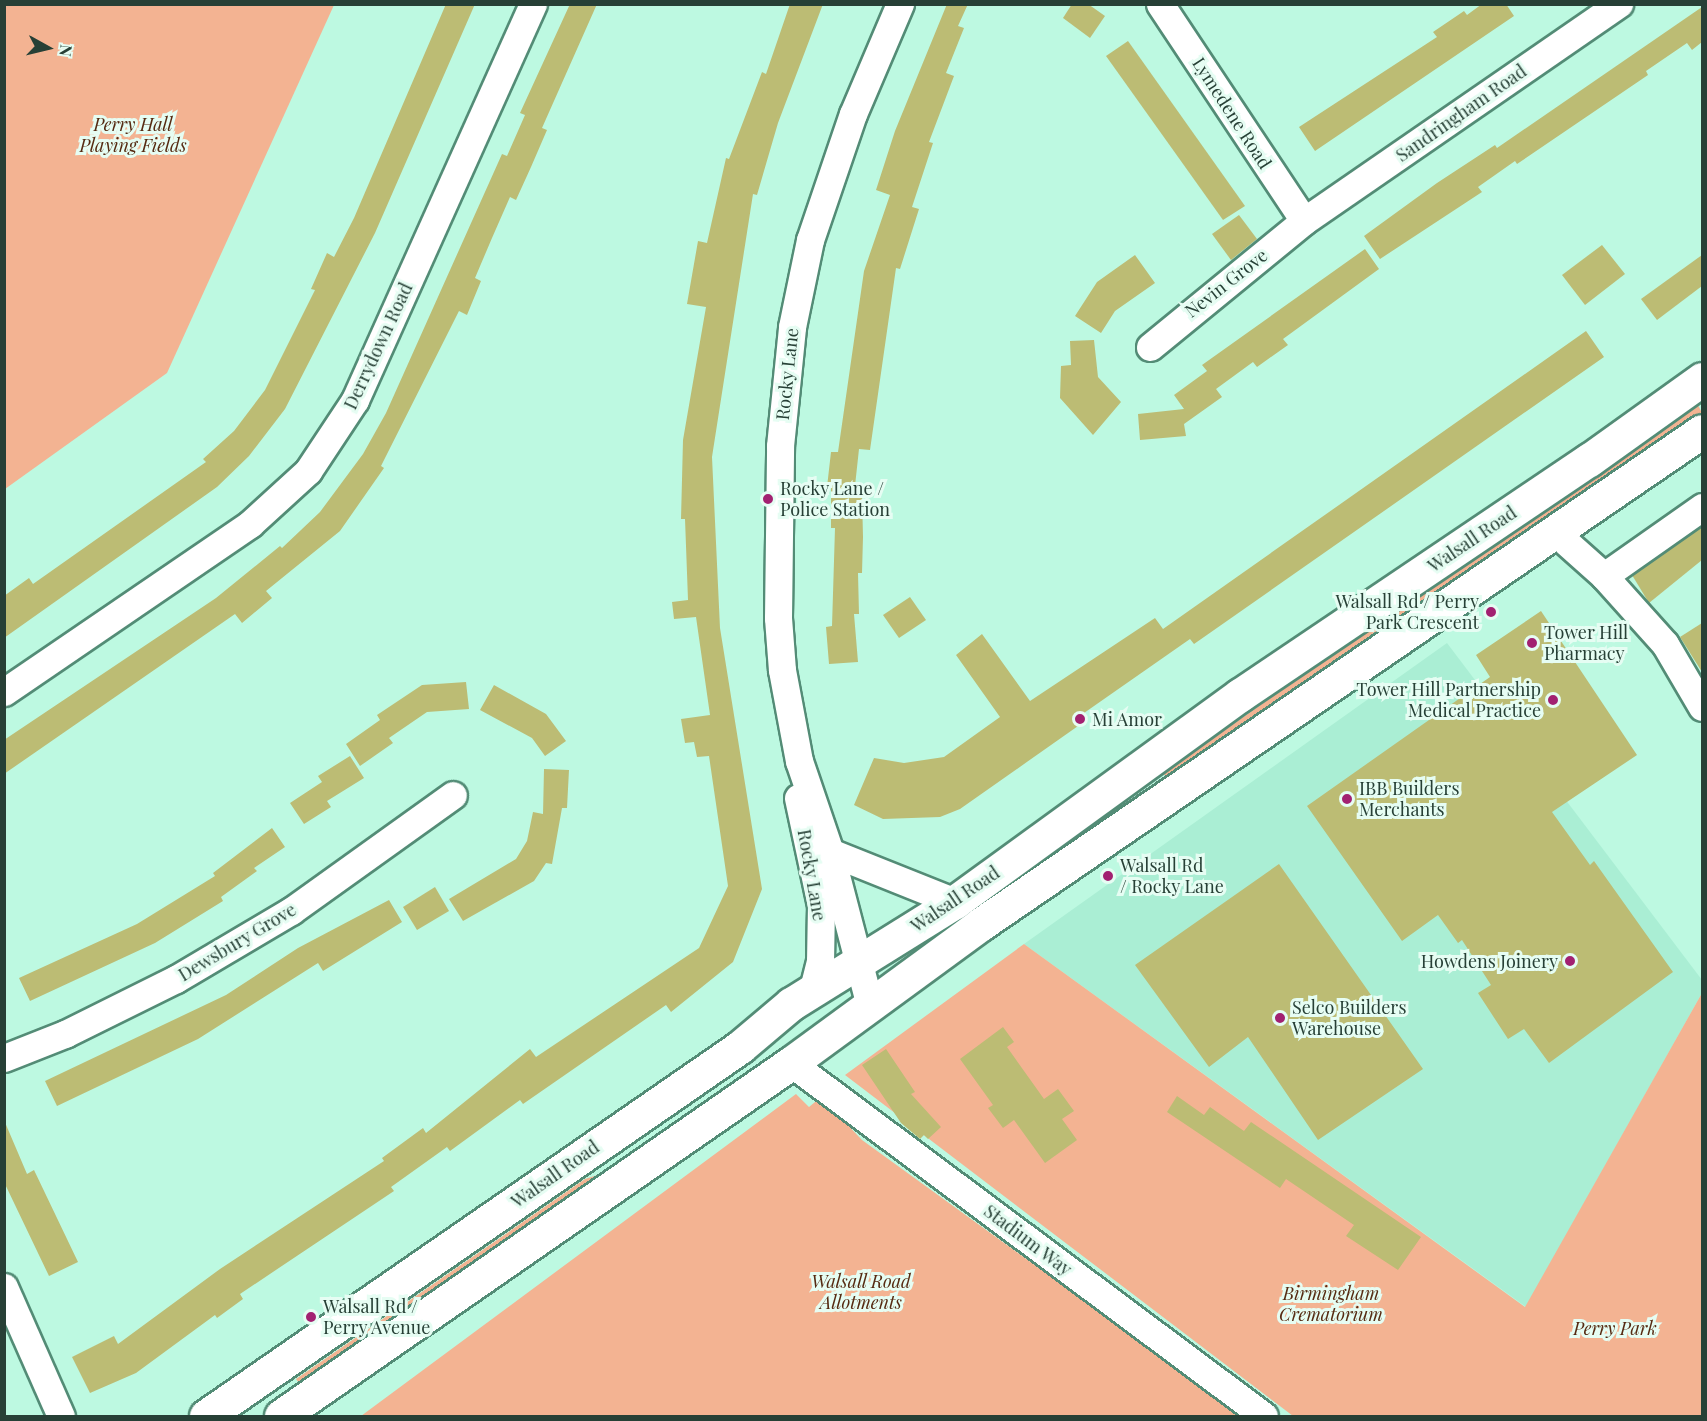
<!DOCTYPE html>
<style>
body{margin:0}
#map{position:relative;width:1707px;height:1421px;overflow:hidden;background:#bdf9e1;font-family:"Playfair Display",serif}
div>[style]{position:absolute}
.built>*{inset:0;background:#aaeed4}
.green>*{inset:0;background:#f3b392}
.building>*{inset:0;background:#bcbc74}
.roads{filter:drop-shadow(2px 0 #538c76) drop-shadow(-2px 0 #538c76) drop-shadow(0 2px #538c76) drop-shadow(0 -2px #538c76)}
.street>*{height:27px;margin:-13.5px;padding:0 13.5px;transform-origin:13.5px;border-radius:13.5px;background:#fff}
.highway>*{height:33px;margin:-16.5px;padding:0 16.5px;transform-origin:16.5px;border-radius:16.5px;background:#fff}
.dots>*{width:16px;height:16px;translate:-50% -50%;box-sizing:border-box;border:3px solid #e6fdf3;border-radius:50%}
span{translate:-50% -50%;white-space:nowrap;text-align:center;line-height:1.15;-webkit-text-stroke:6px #e6fdf3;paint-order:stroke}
.street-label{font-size:18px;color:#274036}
.park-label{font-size:18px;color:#562b12;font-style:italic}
.poi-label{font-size:18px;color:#274036}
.left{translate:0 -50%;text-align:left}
.right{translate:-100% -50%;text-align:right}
.frame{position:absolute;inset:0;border:6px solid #274036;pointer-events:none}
.north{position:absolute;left:18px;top:18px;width:60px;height:60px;-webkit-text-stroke:4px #e6fdf3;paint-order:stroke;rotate:98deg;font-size:16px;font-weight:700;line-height:24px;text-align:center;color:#274036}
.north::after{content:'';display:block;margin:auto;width:21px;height:27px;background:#274036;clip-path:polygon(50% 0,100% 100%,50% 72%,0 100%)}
</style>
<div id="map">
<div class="built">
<i style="clip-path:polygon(1447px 643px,1702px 980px,1702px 993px,1526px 1307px,1024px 944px)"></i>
</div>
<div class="green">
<i style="clip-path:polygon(5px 4px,334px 5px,167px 373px,5px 489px)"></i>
<i style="clip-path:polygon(1696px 401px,1702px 413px,1535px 530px,1170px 783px,1163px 773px)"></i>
<i style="clip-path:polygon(1024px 944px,1525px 1307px,1702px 993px,1702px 1416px,1293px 1416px,845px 1075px)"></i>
<i style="clip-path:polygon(796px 1094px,809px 1107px,821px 1097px,862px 1140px,1243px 1416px,361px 1416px)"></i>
<i style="clip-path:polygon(626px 1166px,304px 1390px,296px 1379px,585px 1179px)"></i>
</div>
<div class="building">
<i style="clip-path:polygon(446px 4px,475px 4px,375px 233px,285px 409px,249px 456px,217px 487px,4px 638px,4px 596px,29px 578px,33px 584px,206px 462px,203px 459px,234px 431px,265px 390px,315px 290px,311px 289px,327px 253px,334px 257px,354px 218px)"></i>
<i style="clip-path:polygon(570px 4px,597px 4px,542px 128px,547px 130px,531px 167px,516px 200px,510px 197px,492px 238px,475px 278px,481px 281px,467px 315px,459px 311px,381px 466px,384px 468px,340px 531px,266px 591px,272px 598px,242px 623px,235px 614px,4px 774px,4px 740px,216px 598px,280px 546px,282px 548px,320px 512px,363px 454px,386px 413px,502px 154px,507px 156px,525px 115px,520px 113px)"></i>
<i style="clip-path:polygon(790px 4px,823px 4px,778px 123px,757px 195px,753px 194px,712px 457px,720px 628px,762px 889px,733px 962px,671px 1012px,666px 1005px,523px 1104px,520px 1100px,450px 1151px,447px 1147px,391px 1187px,394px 1191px,240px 1294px,243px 1299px,217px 1318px,215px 1315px,136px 1373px,90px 1393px,72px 1357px,114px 1336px,118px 1344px,220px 1269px,384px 1161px,382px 1158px,423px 1128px,426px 1133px,530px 1049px,536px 1057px,699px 948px,728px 886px,709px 756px,697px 757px,694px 742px,685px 743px,681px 719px,710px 715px,696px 617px,674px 619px,672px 602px,688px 600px,685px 519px,681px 519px,683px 440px,706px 307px,687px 304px,698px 241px,707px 243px,726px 158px,729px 159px,762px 72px,766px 74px)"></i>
<i style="clip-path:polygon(947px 4px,968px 4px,958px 26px,964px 28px,946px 73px,954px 76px,929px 142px,933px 143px,912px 207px,919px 209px,900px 269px,896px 268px,870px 450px,859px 449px,854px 495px,862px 495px,863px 537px,862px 573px,858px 573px,859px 614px,854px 614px,858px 662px,829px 664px,826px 627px,832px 626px,835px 528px,831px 528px,831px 488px,827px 487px,831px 452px,838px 452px,864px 271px,890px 195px,876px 190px,895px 131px)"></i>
<i style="clip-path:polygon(1072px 4px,1088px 4px,1105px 16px,1090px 38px,1063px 18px)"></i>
<i style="clip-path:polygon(1482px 4px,1506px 4px,1514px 16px,1315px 151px,1299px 127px,1437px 37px,1433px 32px,1464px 11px,1467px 15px)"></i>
<i style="clip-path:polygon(1702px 7px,1702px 42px,1692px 50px,1687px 43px,1646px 71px,1648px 75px,1517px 164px,1515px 161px,1478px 187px,1482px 192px,1380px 259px,1364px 236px,1437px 183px,1495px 145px,1497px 148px)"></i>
<i style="clip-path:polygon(1128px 41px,1245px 206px,1223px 220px,1106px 56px)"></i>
<i style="clip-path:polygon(1239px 215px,1257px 239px,1231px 260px,1212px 234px)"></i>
<i style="clip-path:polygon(1602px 245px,1625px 274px,1585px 305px,1562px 275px)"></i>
<i style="clip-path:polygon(1365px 249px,1379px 269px,1283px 339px,1288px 345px,1257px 367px,1253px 362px,1216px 389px,1222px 397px,1184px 424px,1186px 436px,1140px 440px,1138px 414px,1184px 409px,1174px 395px,1207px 371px,1202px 365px)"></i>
<i style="clip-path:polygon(1135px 255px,1155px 283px,1115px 311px,1101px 333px,1075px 316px,1097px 282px)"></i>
<i style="clip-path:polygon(1702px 255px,1702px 286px,1657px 320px,1641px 299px)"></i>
<i style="clip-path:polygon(1586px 331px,1604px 357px,1194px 644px,1190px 639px,1084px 713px,1088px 719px,960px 809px,940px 817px,883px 819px,854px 805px,874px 758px,904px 763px,944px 757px,1000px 717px,956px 655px,982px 634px,1030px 701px,1155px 618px,1163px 629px)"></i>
<i style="clip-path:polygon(1094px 340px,1098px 377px,1121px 402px,1093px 435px,1060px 398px,1061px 366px,1071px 365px,1070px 341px)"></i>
<i style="clip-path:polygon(1702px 526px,1702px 560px,1649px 603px,1632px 575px)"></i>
<i style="clip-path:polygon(910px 597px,926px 620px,899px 638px,883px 615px)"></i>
<i style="clip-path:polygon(1541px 611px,1637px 755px,1552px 812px,1590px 865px,1594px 861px,1673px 972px,1549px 1063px,1524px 1029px,1508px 1039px,1478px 993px,1491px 985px,1462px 940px,1458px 943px,1438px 915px,1402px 941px,1307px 806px,1490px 677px,1476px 655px)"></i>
<i style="clip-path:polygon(1702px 623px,1702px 672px,1680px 637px)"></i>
<i style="clip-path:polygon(466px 682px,469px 709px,427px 712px,389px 738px,393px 743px,360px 766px,346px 744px,380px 720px,377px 715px,422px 685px)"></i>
<i style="clip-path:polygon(494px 685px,546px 714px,566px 741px,545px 756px,532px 738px,480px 710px)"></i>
<i style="clip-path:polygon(350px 756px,364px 778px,327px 801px,331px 807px,304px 824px,290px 803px,322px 782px,318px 776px)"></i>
<i style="clip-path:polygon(544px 769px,569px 770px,567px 808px,562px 808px,552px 864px,546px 863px,534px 881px,463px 921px,449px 899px,516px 859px,527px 841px,533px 812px,543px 814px)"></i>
<i style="clip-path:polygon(272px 828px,285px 847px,254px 868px,257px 871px,221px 897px,223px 901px,155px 943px,30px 1001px,19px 978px,137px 924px,215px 876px,213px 873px)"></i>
<i style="clip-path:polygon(1279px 864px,1423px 1069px,1318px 1140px,1248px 1037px,1209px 1067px,1135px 965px)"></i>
<i style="clip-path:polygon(435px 887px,449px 911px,417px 930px,403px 907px)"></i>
<i style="clip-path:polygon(389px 900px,402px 922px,323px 971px,318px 963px,198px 1039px,57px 1106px,45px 1081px,226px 995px,298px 948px)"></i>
<i style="clip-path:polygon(1003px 1027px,1014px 1042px,1007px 1047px,1044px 1099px,1058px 1089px,1074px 1111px,1062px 1119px,1077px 1140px,1045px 1163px,1014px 1120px,1003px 1128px,988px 1108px,993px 1105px,960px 1059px)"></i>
<i style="clip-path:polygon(886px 1049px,915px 1092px,911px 1094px,941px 1127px,928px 1139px,924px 1135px,920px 1139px,901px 1123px,862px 1065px)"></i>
<i style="clip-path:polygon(1177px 1096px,1204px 1115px,1210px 1107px,1244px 1131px,1251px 1122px,1421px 1237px,1398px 1270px,1346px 1236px,1354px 1225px,1286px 1179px,1280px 1188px,1167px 1112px)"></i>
<i style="clip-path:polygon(4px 1120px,27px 1174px,34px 1170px,78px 1262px,49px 1276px,4px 1182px)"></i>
</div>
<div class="roads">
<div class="street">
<i style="left:1160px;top:4px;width:260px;rotate:56.4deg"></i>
<i style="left:1150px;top:347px;width:199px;rotate:-39.3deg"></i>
<i style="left:1304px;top:221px;width:383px;rotate:-34.6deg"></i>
<i style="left:1567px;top:543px;width:50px;rotate:41.7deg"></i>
<i style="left:1604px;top:576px;width:91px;rotate:48.1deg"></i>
<i style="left:1665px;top:644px;width:73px;rotate:59.6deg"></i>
<i style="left:1604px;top:576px;width:120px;rotate:-35.1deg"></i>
<i style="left:4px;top:692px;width:298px;rotate:-34.3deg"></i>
<i style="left:250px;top:524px;width:79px;rotate:-42.4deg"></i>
<i style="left:308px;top:471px;width:85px;rotate:-56.5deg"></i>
<i style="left:355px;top:400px;width:434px;rotate:-65.8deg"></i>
<i style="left:798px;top:798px;width:109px;rotate:77.9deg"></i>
<i style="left:821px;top:905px;width:56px;rotate:91deg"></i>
<i style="left:820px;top:961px;width:29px;rotate:104deg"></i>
<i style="left:830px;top:852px;width:135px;rotate:21.8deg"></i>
<i style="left:870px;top:1006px;width:159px;rotate:-104.6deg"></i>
<i style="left:830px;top:852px;width:96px;rotate:-108.8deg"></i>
<i style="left:799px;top:761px;width:93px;rotate:-100.6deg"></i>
<i style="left:782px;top:670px;width:52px;rotate:-94.4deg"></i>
<i style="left:778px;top:618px;width:172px;rotate:-89.3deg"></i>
<i style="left:780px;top:446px;width:120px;rotate:-84.2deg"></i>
<i style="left:792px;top:327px;width:89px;rotate:-78.3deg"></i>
<i style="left:810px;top:240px;width:133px;rotate:-71.2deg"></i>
<i style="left:853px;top:114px;width:120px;rotate:-66.9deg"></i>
<i style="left:4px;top:1058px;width:66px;rotate:-21.5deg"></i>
<i style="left:65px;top:1034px;width:124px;rotate:-26.4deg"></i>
<i style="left:176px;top:979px;width:134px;rotate:-30.6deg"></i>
<i style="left:291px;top:911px;width:199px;rotate:-35.6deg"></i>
<i style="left:791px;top:1063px;width:590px;rotate:36.73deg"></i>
<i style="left:4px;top:1287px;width:141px;rotate:66.2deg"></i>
</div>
<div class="highway">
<i style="left:206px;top:1416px;width:649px;rotate:-34.64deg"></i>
<i style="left:740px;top:1047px;width:67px;rotate:-40.1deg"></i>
<i style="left:791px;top:1004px;width:193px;rotate:-31.9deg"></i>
<i style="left:955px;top:902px;width:352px;rotate:-36deg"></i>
<i style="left:1240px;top:695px;width:421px;rotate:-34deg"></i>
<i style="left:1589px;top:460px;width:139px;rotate:-35.6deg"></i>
<i style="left:281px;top:1416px;width:620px;rotate:-34.69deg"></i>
<i style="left:791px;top:1063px;width:235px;rotate:-36.2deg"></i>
<i style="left:981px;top:924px;width:873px;rotate:-34.36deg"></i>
</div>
</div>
<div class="dots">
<i style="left:768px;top:499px;background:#a22171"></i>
<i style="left:1491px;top:612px;background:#a22171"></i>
<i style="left:1532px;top:643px;background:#a22171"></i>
<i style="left:1553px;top:700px;background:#a22171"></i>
<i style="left:1080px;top:719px;background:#a22171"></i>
<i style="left:1347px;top:799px;background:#a22171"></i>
<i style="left:1108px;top:876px;background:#a22171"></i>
<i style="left:1570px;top:961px;background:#a22171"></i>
<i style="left:1280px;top:1018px;background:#a22171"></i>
<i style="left:311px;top:1317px;background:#a22171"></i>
</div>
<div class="street-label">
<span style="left:1232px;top:113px;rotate:57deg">Lymedene Road</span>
<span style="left:1461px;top:113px;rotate:-35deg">Sandringham Road</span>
<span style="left:1226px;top:283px;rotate:-38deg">Nevin Grove</span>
<span style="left:378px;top:346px;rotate:-65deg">Derrydown Road</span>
<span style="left:787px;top:374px;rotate:-84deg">Rocky Lane</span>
<span style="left:1472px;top:539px;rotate:-34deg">Walsall Road</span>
<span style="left:812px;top:875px;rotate:80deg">Rocky Lane</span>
<span style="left:955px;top:899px;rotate:-34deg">Walsall Road</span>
<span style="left:237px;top:942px;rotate:-31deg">Dewsbury Grove</span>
<span style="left:555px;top:1174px;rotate:-35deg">Walsall Road</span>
<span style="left:1028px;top:1240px;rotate:37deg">Stadium Way</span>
</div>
<div class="park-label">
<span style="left:133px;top:135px">Perry Hall<br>Playing Fields</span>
<span style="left:861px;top:1292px">Walsall Road<br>Allotments</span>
<span style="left:1331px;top:1304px">Birmingham<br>Crematorium</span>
<span style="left:1615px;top:1328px">Perry Park</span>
</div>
<div class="poi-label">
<span class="left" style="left:780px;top:499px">Rocky Lane /<br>Police Station</span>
<span class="right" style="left:1479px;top:612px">Walsall Rd / Perry<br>Park Crescent</span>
<span class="left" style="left:1544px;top:643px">Tower Hill<br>Pharmacy</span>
<span class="right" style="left:1541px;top:700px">Tower Hill Partnership<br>Medical Practice</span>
<span class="left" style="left:1092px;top:719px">Mi Amor</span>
<span class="left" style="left:1359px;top:799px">IBB Builders<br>Merchants</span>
<span class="left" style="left:1120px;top:876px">Walsall Rd<br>/ Rocky Lane</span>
<span class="right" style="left:1558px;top:961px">Howdens Joinery</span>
<span class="left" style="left:1292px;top:1018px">Selco Builders<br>Warehouse</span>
<span class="left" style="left:323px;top:1317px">Walsall Rd /<br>Perry Avenue</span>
</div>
<div class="frame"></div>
<div class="north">N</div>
</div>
